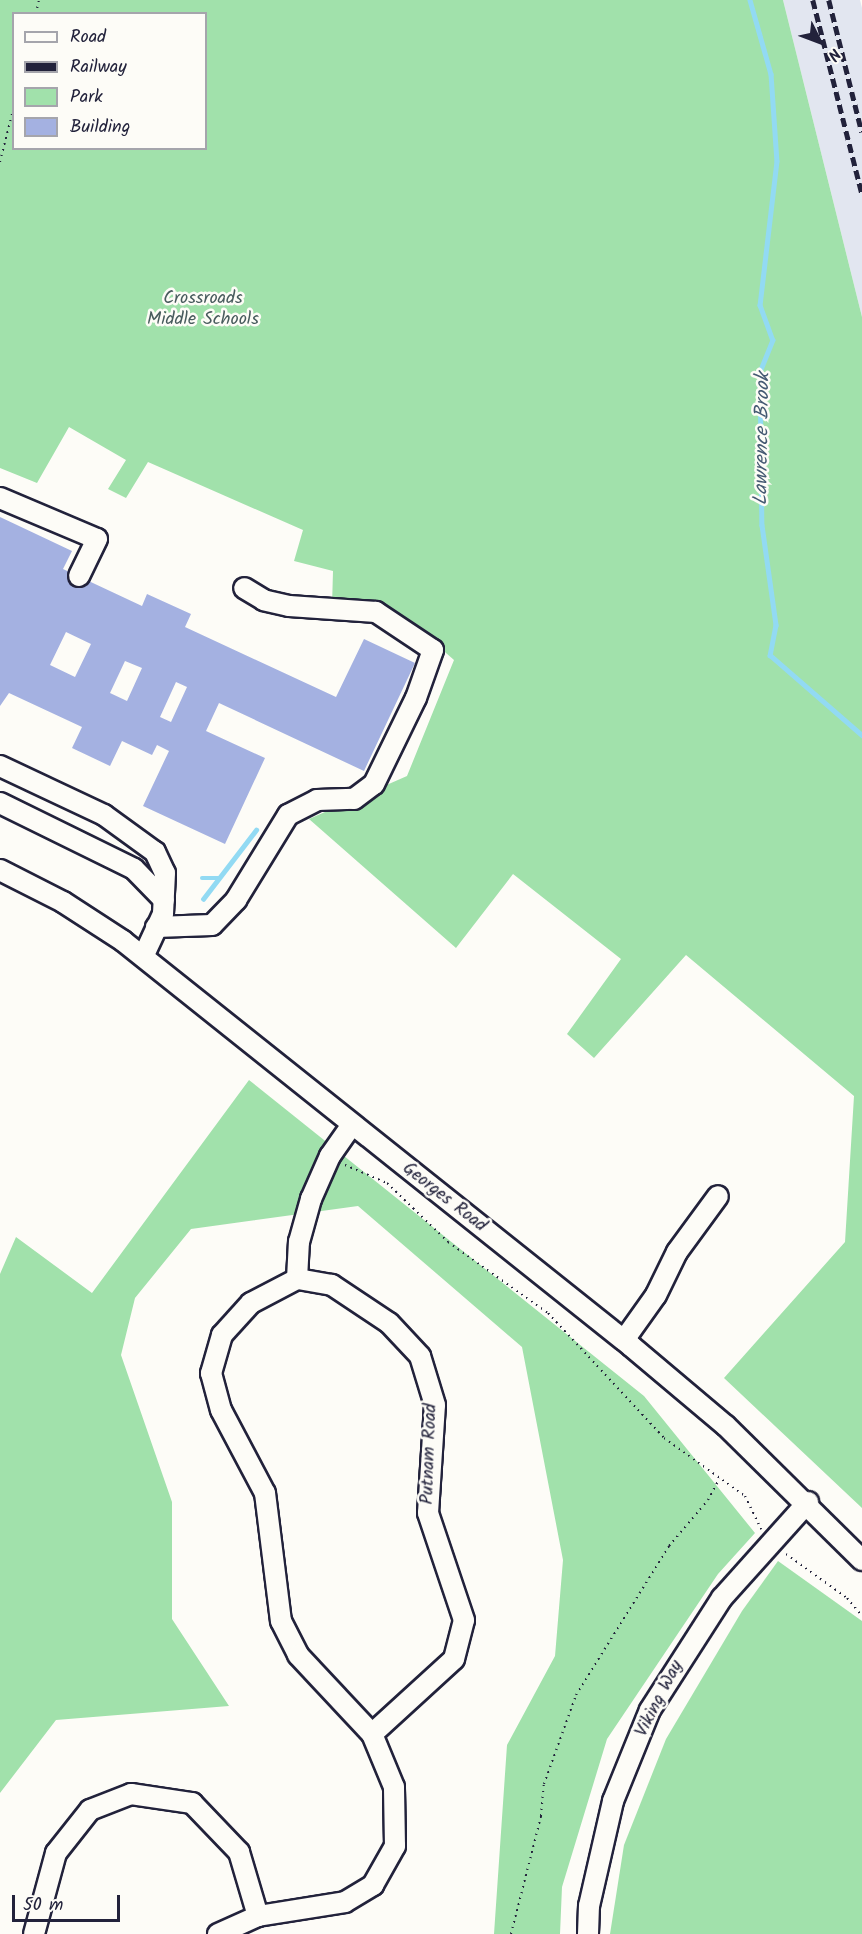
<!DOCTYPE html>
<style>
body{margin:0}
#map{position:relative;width:862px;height:1934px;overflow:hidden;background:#fdfcf7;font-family:Kalam,sans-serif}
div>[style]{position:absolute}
.built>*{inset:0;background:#e2e6f0}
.green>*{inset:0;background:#a1e1ab}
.stream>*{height:4.5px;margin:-2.25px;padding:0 2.25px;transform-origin:2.25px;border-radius:2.25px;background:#92daf3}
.building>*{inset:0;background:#a4b1e1}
.path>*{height:2px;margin-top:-1px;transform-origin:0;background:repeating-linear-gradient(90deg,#22223b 0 1.5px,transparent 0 6px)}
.roads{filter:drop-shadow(2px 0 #22223b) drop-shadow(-2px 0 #22223b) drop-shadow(0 2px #22223b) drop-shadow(0 -2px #22223b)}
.minor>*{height:20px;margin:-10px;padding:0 10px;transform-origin:10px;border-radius:10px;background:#fdfcf7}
.rail>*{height:4.5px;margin-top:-2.25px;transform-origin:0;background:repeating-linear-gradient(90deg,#22223b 0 9px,transparent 0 13.5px)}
span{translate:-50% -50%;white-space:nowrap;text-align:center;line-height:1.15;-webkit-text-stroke:5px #fdfcf7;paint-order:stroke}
.park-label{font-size:18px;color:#485b5d}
.street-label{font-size:18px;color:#22223b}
.water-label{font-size:20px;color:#445972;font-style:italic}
.legend{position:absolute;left:12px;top:12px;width:195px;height:138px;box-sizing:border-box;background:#fdfcf7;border:2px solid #a5a5ac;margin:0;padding:8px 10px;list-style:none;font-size:18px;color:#22223b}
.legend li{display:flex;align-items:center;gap:12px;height:30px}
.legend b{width:30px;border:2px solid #a5a5ac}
.north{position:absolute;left:790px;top:12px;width:60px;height:60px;-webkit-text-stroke:4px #fdfcf7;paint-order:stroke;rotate:132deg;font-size:16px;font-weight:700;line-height:24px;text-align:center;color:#22223b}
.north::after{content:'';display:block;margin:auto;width:21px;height:27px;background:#22223b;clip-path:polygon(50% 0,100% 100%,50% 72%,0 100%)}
.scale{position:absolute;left:12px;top:1895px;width:108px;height:27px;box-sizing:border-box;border:3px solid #22223b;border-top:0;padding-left:8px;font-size:18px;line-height:21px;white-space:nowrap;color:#22223b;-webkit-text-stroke:4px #fdfcf7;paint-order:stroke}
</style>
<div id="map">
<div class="built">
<i style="clip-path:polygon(783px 0,860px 0,862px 8px,862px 317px)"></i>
</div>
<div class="green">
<i style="clip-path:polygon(evenodd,0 0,783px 0,862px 317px,862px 1508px,724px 1378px,845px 1242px,854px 1096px,686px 955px,594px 1058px,567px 1034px,621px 959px,513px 874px,456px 948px,309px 819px,407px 776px,454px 660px,413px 624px,332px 606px,333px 571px,294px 561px,303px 530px,148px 462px,126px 498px,108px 489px,126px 460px,69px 427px,37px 483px,0 468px,0 0,14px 14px,206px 14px,206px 148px,14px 148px,14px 14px)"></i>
<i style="clip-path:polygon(249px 1080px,644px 1396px,755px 1533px,718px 1574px,607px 1739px,562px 1887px,560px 1934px,494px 1934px,507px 1745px,555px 1656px,563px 1560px,522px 1347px,358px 1206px,191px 1229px,135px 1298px,121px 1355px,172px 1502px,172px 1619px,229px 1706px,56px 1720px,0 1793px,0 1274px,16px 1237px,92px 1293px)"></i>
<i style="clip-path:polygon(778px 1561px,862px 1621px,862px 1934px,610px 1934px,624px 1845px,666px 1739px,742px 1611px)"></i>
</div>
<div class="stream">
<i style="left:750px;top:0;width:77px;rotate:74.2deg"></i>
<i style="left:771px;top:74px;width:87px;rotate:86.1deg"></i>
<i style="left:777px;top:161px;width:145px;rotate:96.7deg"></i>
<i style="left:760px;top:305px;width:37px;rotate:70deg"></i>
<i style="left:773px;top:340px;width:35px;rotate:112deg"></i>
<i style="left:760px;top:372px;width:153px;rotate:89.3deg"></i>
<i style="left:762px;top:525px;width:101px;rotate:82deg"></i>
<i style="left:776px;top:625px;width:31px;rotate:101deg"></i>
<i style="left:770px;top:655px;width:122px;rotate:41deg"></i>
<i style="left:202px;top:878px;width:17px"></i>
<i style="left:203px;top:899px;width:87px;rotate:-52.5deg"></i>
</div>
<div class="building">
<i style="clip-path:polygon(evenodd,0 517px,72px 551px,63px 569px,142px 606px,147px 594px,191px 614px,185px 627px,336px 697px,364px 639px,415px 663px,364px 771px,219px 703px,206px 731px,265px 758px,225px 844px,143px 806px,169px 751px,157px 745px,152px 755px,122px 741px,110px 766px,72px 748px,82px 727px,9px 693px,0 706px,0 517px,66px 632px,91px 644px,75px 677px,50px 665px,66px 632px,0 517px,125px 661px,142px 668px,127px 701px,110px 693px,125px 661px,0 517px,176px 682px,187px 687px,171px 722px,160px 717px,176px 682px)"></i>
</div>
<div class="path">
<i style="left:36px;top:14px;width:14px;rotate:-78deg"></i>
<i style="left:0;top:162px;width:58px;rotate:-76deg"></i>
<i style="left:345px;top:1165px;width:46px;rotate:23.2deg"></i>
<i style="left:387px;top:1183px;width:85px;rotate:44deg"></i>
<i style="left:448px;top:1242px;width:123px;rotate:35.4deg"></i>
<i style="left:548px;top:1313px;width:171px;rotate:47.1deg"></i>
<i style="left:664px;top:1438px;width:100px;rotate:35.6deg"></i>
<i style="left:745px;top:1496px;width:37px;rotate:64deg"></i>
<i style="left:786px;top:1554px;width:75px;rotate:35.8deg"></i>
<i style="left:847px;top:1598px;width:23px;rotate:50deg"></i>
<i style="left:511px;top:1934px;width:122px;rotate:-75.7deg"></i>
<i style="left:541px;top:1816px;width:32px;rotate:-85deg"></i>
<i style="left:544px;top:1784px;width:95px;rotate:-70.2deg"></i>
<i style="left:576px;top:1695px;width:176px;rotate:-58deg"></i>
<i style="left:669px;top:1546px;width:60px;rotate:-49.7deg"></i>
<i style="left:708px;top:1500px;width:24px;rotate:-62deg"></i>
</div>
<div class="roads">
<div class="minor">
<i style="left:0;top:498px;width:105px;rotate:22.9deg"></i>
<i style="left:97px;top:539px;width:41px;rotate:115.9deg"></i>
<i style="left:0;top:766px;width:115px;rotate:25.2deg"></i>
<i style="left:104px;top:815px;width:63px;rotate:36deg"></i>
<i style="left:155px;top:852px;width:23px;rotate:65deg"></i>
<i style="left:165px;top:873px;width:41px;rotate:92.8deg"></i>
<i style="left:163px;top:914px;width:47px;rotate:114.9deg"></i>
<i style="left:0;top:803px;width:149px;rotate:26.2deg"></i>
<i style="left:134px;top:869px;width:43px;rotate:45.9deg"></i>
<i style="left:0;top:870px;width:71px;rotate:26.9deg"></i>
<i style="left:63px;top:902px;width:72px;rotate:33deg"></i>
<i style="left:123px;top:941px;width:650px;rotate:38.56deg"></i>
<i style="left:631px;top:1346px;width:124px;rotate:40.1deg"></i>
<i style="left:726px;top:1426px;width:191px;rotate:44.6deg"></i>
<i style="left:156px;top:927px;width:56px;rotate:-2deg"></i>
<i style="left:212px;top:925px;width:35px;rotate:-46deg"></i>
<i style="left:236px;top:900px;width:100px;rotate:-58.5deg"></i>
<i style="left:288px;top:815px;width:33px;rotate:-27deg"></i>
<i style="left:317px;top:800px;width:37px;rotate:-2deg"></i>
<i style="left:354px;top:799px;width:25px;rotate:-37deg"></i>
<i style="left:374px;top:784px;width:96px;rotate:-64deg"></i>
<i style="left:416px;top:698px;width:51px;rotate:-70.5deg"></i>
<i style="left:433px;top:650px;width:69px;rotate:-146.3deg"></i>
<i style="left:376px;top:612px;width:87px;rotate:-176.1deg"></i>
<i style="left:289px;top:606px;width:26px;rotate:-167deg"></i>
<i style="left:264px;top:600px;width:23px;rotate:-149deg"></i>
<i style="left:297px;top:1279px;width:37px;rotate:-87deg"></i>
<i style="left:299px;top:1242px;width:45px;rotate:-74.4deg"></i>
<i style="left:311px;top:1199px;width:47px;rotate:-66.2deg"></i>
<i style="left:330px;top:1156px;width:38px;rotate:-55deg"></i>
<i style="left:624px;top:1340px;width:55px;rotate:-54.6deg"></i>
<i style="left:656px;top:1295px;width:48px;rotate:-64deg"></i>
<i style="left:677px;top:1252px;width:69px;rotate:-53.8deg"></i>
<i style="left:258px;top:1916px;width:88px;rotate:-9.1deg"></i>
<i style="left:345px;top:1902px;width:33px;rotate:-31deg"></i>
<i style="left:373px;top:1885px;width:45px;rotate:-60.6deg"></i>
<i style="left:395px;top:1846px;width:59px;rotate:-91deg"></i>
<i style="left:394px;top:1787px;width:57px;rotate:-112.5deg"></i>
<i style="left:372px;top:1734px;width:111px;rotate:-42.4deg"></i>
<i style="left:454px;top:1659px;width:40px;rotate:-75.6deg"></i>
<i style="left:464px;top:1620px;width:113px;rotate:-108.6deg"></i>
<i style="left:428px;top:1513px;width:108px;rotate:-86.3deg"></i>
<i style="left:435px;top:1405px;width:51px;rotate:-107deg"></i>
<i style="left:420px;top:1356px;width:45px;rotate:-133.2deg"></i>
<i style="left:389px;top:1323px;width:69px;rotate:-146.3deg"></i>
<i style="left:332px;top:1285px;width:36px;rotate:-170deg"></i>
<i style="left:297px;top:1279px;width:52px;rotate:152.4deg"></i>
<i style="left:251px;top:1303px;width:43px;rotate:132.2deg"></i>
<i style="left:222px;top:1335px;width:40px;rotate:106deg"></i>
<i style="left:211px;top:1373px;width:38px;rotate:75deg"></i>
<i style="left:221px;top:1410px;width:94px;rotate:62.1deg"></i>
<i style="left:265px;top:1493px;width:129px;rotate:82.9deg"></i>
<i style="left:281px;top:1621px;width:38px;rotate:63deg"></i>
<i style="left:298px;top:1655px;width:108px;rotate:46.9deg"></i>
<i style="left:34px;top:1934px;width:84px;rotate:-74.8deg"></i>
<i style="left:56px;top:1853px;width:55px;rotate:-51.7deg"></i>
<i style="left:90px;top:1810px;width:44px;rotate:-21.3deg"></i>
<i style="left:131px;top:1794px;width:62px;rotate:8.4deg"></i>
<i style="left:192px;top:1803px;width:68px;rotate:46.2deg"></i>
<i style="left:239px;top:1852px;width:67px;rotate:73.5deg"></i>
<i style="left:258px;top:1916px;width:44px;rotate:155.8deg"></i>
<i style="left:588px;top:1934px;width:28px;rotate:-88deg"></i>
<i style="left:589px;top:1906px;width:108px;rotate:-77.1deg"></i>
<i style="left:613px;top:1801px;width:98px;rotate:-67.9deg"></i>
<i style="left:650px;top:1710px;width:133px;rotate:-57.3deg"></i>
<i style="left:722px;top:1598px;width:129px;rotate:-48.1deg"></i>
</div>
</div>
<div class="rail">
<i style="left:813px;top:0;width:199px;rotate:75.8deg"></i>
<i style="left:829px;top:0;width:136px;rotate:76deg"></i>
</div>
<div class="park-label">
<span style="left:203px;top:310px">Crossroads<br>Middle Schools</span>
</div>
<div class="street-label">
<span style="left:444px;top:1198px;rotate:38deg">Georges Road</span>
<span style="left:430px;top:1454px;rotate:-88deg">Putnam Road</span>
<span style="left:660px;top:1699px;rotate:-63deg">Viking Way</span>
</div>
<div class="water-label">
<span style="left:763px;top:439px;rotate:-89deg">Lawrence Brook</span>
</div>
<ul class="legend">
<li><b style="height:8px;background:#fdfcf7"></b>Road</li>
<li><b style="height:8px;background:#22223b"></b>Railway</li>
<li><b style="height:16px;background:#a1e1ab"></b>Park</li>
<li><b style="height:16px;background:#a4b1e1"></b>Building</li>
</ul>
<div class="north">N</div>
<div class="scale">50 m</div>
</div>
